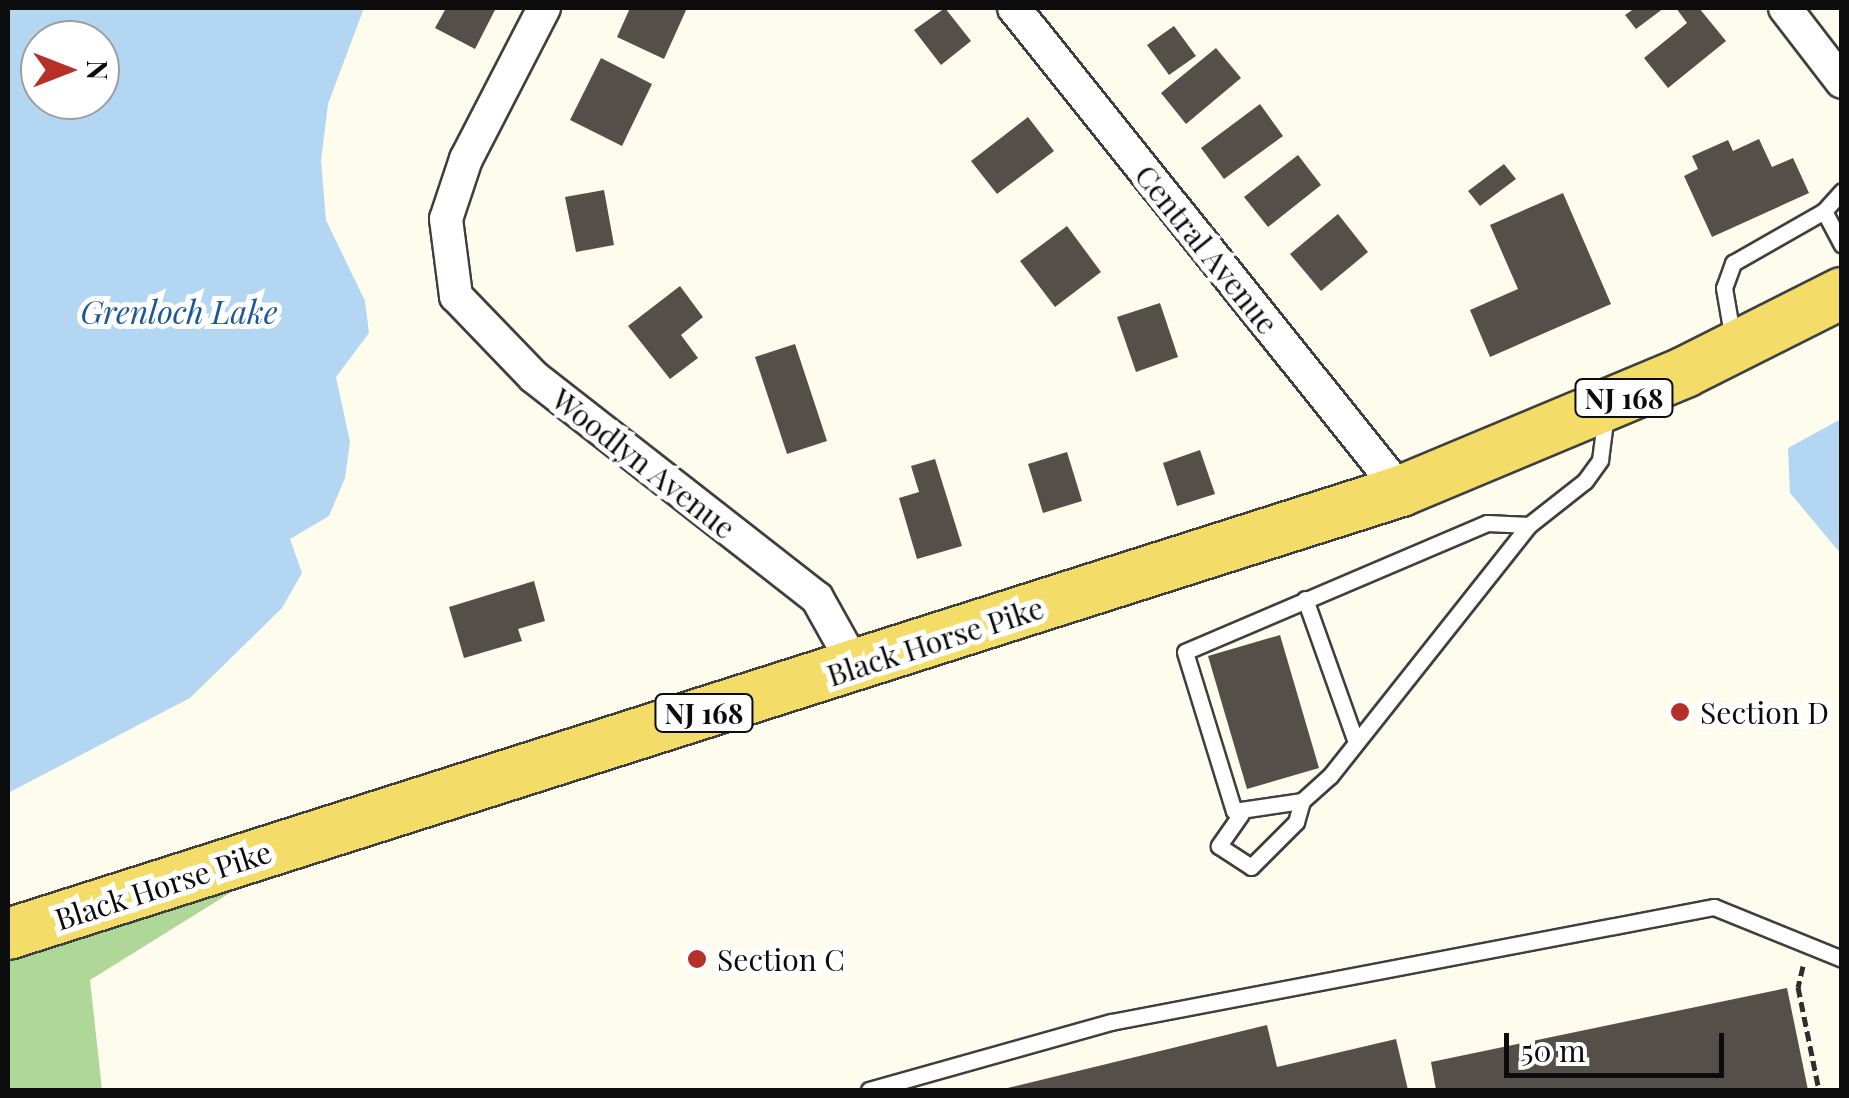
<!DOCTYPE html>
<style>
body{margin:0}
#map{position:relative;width:1849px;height:1098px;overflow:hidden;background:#fefced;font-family:"Playfair Display",serif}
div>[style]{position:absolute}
.forest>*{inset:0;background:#afd798}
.water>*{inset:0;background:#b3d6f3}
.building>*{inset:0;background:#554f49}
.path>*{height:5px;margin-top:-2.5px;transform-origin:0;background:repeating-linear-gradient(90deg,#2e2e2e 0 10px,transparent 0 15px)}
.roads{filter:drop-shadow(2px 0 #3f3f3f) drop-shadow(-2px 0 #3f3f3f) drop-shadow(0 2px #3f3f3f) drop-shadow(0 -2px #3f3f3f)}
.service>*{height:15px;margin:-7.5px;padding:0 7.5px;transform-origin:7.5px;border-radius:7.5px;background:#fff}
.minor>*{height:32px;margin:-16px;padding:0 16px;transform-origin:16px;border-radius:16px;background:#fff}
.primary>*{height:50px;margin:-25px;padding:0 25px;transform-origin:25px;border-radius:25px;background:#f3dd68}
.dots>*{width:28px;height:28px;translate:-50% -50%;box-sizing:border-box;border:5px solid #fff;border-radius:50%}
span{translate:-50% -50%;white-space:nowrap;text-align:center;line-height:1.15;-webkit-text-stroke:10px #fff;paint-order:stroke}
.shield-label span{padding:2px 8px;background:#fff;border:2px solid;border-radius:8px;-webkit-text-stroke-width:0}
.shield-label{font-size:28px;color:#0c0c0c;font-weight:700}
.street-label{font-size:30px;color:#0c0c0c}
.poi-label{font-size:30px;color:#0c0c0c}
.left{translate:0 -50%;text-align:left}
.water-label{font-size:32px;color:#1b5799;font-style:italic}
.frame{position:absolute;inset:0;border:10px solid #0c0c0c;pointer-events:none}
.north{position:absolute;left:20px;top:20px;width:100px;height:100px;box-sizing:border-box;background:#fff;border:2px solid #9e9e9e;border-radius:50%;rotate:90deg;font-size:28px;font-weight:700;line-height:40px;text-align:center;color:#0c0c0c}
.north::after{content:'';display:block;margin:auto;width:35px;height:45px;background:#b6302a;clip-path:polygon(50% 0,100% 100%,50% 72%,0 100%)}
.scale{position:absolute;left:1504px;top:1033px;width:220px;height:45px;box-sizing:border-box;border:5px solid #0c0c0c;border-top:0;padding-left:12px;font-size:30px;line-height:35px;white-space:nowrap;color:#0c0c0c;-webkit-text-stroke:8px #fff;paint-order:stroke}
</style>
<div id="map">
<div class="forest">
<i style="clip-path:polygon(325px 834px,90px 980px,102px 1090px,8px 1090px,8px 934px)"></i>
</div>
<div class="water">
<i style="clip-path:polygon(evenodd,8px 8px,364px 8px,328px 104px,321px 161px,326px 220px,365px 301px,369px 333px,336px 377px,350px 442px,345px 478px,329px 516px,290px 539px,302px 573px,282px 608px,190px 698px,8px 793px,8px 8px,40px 40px,100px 40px,100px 100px,40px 100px,40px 40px)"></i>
<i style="clip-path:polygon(1841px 419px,1841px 554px,1790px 493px,1788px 448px)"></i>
</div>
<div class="building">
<i style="clip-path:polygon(446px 8px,496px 8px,475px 49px,435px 28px)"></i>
<i style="clip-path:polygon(630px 8px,687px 8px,664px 59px,617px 37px)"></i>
<i style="clip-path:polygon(945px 8px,971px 41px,941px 65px,914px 30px)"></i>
<i style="clip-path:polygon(1635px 8px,1664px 8px,1636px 29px,1625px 15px)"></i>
<i style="clip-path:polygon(1676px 8px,1699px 8px,1726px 41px,1668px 88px,1644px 58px,1687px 23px)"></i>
<i style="clip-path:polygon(1174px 26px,1196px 56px,1169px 75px,1147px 45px)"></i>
<i style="clip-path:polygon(1216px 48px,1241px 78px,1186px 124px,1161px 93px)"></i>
<i style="clip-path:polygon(601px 58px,652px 84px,622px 146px,570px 120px)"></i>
<i style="clip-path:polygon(1260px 104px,1283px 136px,1224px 179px,1201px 148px)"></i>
<i style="clip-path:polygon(1028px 117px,1054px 151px,997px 194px,971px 161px)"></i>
<i style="clip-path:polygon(1759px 139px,1772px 167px,1793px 158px,1809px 193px,1712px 237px,1684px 176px,1698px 169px,1692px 156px,1728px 140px,1733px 151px)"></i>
<i style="clip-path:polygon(1298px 155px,1321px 185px,1268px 227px,1244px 197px)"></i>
<i style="clip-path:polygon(1504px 164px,1516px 179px,1480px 206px,1468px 191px)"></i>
<i style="clip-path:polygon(604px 190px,614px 245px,576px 252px,565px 197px)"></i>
<i style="clip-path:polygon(1563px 193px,1611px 304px,1490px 357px,1470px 310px,1518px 289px,1490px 225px)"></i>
<i style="clip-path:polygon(1338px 214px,1368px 252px,1321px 291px,1290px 254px)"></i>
<i style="clip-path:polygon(1067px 226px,1101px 272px,1055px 307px,1020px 261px)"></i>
<i style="clip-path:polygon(680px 286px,703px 317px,681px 335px,698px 358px,670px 379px,628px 326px)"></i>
<i style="clip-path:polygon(1160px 303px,1178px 357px,1136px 372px,1117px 317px)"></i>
<i style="clip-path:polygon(795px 344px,827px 441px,787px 454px,755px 357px)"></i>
<i style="clip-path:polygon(1200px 450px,1215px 494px,1177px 506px,1163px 463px)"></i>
<i style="clip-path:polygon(1067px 452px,1082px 501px,1043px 513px,1028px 464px)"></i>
<i style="clip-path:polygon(935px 459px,962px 546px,917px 559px,899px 498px,919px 492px,911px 466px)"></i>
<i style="clip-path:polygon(534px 581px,545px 621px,518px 629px,522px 641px,464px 658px,449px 607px)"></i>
<i style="clip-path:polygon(1280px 635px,1319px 768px,1247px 789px,1208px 656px)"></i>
<i style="clip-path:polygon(1787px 988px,1808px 1090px,1436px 1090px,1431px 1062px)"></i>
<i style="clip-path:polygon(1267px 1025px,1277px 1067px,1396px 1039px,1408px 1090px,999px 1090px)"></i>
</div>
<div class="path">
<i style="left:1803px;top:966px;width:22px;rotate:103deg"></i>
<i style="left:1798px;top:987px;width:105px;rotate:78.5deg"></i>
</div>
<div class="roads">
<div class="service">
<i style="left:1824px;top:211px;width:38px;rotate:62deg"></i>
<i style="left:1733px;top:340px;width:53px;rotate:-99.8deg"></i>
<i style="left:1724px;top:288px;width:27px;rotate:-70deg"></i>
<i style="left:1733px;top:263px;width:105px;rotate:-29.7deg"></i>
<i style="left:1824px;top:211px;width:27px;rotate:-48deg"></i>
<i style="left:1529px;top:525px;width:42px;rotate:-177.3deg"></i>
<i style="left:1487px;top:523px;width:328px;rotate:156.9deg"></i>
<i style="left:1185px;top:652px;width:166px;rotate:72.9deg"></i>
<i style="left:1234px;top:811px;width:69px;rotate:-8.4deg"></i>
<i style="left:1302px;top:801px;width:38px;rotate:-42deg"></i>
<i style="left:1330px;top:776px;width:320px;rotate:-51.6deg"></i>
<i style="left:1529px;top:525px;width:71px;rotate:-38.2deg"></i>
<i style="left:1585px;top:481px;width:26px;rotate:-54deg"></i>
<i style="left:1600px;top:460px;width:46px;rotate:-82.6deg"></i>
<i style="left:1305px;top:599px;width:152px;rotate:70.4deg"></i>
<i style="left:1241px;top:814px;width:39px;rotate:125deg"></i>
<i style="left:1219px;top:846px;width:38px;rotate:33deg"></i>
<i style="left:1251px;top:867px;width:64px;rotate:-45deg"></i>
<i style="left:1296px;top:822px;width:22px;rotate:-74deg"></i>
<i style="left:869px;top:1090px;width:251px;rotate:-15.7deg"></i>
<i style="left:1111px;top:1022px;width:614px;rotate:-10.8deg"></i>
<i style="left:1714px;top:907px;width:138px;rotate:22.1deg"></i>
</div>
<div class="minor">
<i style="left:544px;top:8px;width:170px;rotate:117.3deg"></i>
<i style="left:466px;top:159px;width:63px;rotate:108.4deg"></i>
<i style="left:446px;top:219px;width:78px;rotate:82.6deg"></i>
<i style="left:456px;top:296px;width:112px;rotate:46.1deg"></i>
<i style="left:534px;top:377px;width:359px;rotate:38deg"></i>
<i style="left:817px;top:598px;width:78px;rotate:60.8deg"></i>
<i style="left:1014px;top:8px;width:619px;rotate:51.3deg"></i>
<i style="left:1785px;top:8px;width:93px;rotate:52.4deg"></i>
</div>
<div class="primary">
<i style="left:8px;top:934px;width:1462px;rotate:-17.64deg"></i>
<i style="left:1401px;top:491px;width:308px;rotate:-22.7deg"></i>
<i style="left:1685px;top:372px;width:176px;rotate:-26.7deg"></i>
</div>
</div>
<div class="dots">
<i style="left:1680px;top:712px;background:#b6302a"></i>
<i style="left:697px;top:959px;background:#b6302a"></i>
</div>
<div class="shield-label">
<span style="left:1624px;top:398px">NJ 168</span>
<span style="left:704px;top:713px">NJ 168</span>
</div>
<div class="street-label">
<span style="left:1207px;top:249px;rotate:51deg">Central Avenue</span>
<span style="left:644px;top:463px;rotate:38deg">Woodlyn Avenue</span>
<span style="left:935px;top:641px;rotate:-18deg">Black Horse Pike</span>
<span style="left:163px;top:885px;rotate:-18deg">Black Horse Pike</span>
</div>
<div class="poi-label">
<span class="left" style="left:1700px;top:712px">Section D</span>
<span class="left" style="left:717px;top:959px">Section C</span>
</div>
<div class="water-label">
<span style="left:179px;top:311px">Grenloch Lake</span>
</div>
<div class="frame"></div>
<div class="north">N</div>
<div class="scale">50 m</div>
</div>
